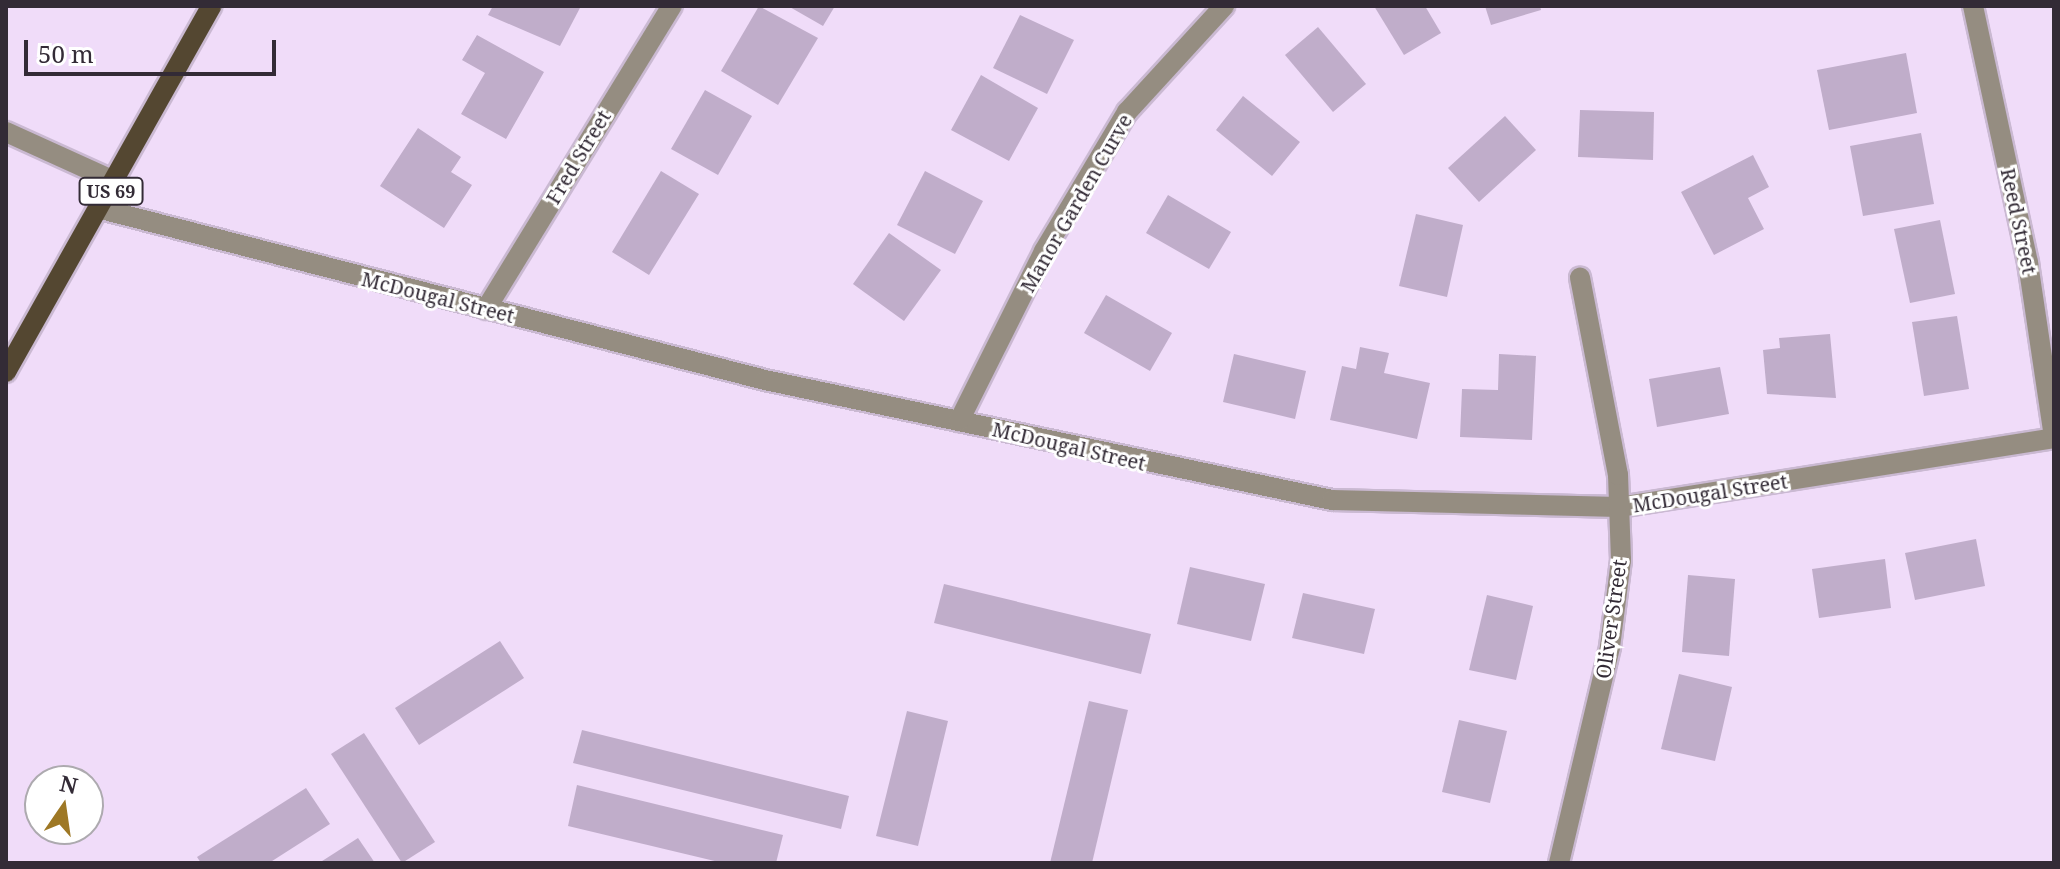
<!DOCTYPE html>
<style>
body{margin:0}
#map{position:relative;width:2060px;height:869px;overflow:hidden;background:#f0dcf9;font-family:"Noto Serif",serif}
div>[style]{position:absolute}
.building>*{inset:0;background:#c0adca}
.roads{filter:drop-shadow(2px 0 #cab9d2) drop-shadow(-2px 0 #cab9d2) drop-shadow(0 2px #cab9d2) drop-shadow(0 -2px #cab9d2)}
.minor>*{height:20px;margin:-10px;padding:0 10px;transform-origin:10px;border-radius:10px;background:#958d81}
.major>*{height:20px;margin:-10px;padding:0 10px;transform-origin:10px;border-radius:10px;background:#544731}
span{translate:-50% -50%;white-space:nowrap;text-align:center;line-height:1.15;-webkit-text-stroke:6px #fff;paint-order:stroke}
.shield-label span{padding:2px 6px;background:#fff;border:2px solid;border-radius:6px;-webkit-text-stroke-width:0}
.shield-label{font-size:18px;color:#332b36;font-weight:700}
.street-label{font-size:20px;color:#332b36}
.frame{position:absolute;inset:0;border:8px solid #332b36;pointer-events:none}
.north{position:absolute;left:24px;top:765px;width:80px;height:80px;box-sizing:border-box;background:#fff;border:2px solid #adaaaf;border-radius:50%;rotate:13deg;font-size:22px;font-weight:700;line-height:32px;text-align:center;color:#332b36}
.north::after{content:'';display:block;margin:auto;width:28px;height:36px;background:#9e7825;clip-path:polygon(50% 0,100% 100%,50% 72%,0 100%)}
.scale{position:absolute;left:24px;top:40px;width:252px;height:36px;box-sizing:border-box;border:4px solid #332b36;border-top:0;padding-left:10px;font-size:24px;line-height:28px;white-space:nowrap;color:#332b36;-webkit-text-stroke:6px #fff;paint-order:stroke}
</style>
<div id="map">
<div class="building">
<i style="clip-path:polygon(493px 6px,581px 6px,560px 46px,488px 15px)"></i>
<i style="clip-path:polygon(759px 6px,818px 38px,778px 105px,721px 71px)"></i>
<i style="clip-path:polygon(788px 6px,835px 6px,823px 26px)"></i>
<i style="clip-path:polygon(1374px 6px,1425px 6px,1441px 33px,1404px 55px)"></i>
<i style="clip-path:polygon(1485px 6px,1540px 6px,1541px 10px,1491px 25px)"></i>
<i style="clip-path:polygon(1020px 15px,1074px 40px,1047px 94px,993px 68px)"></i>
<i style="clip-path:polygon(1318px 27px,1366px 84px,1333px 112px,1285px 55px)"></i>
<i style="clip-path:polygon(477px 35px,544px 72px,506px 139px,461px 114px,485px 73px,462px 60px)"></i>
<i style="clip-path:polygon(1906px 53px,1917px 113px,1829px 130px,1817px 70px)"></i>
<i style="clip-path:polygon(981px 75px,1038px 108px,1009px 161px,951px 130px)"></i>
<i style="clip-path:polygon(705px 90px,752px 116px,718px 175px,671px 149px)"></i>
<i style="clip-path:polygon(1243px 96px,1300px 142px,1272px 176px,1216px 130px)"></i>
<i style="clip-path:polygon(1580px 110px,1654px 112px,1653px 160px,1578px 157px)"></i>
<i style="clip-path:polygon(1505px 116px,1536px 150px,1479px 202px,1448px 168px)"></i>
<i style="clip-path:polygon(418px 128px,461px 157px,451px 172px,472px 185px,444px 228px,380px 186px)"></i>
<i style="clip-path:polygon(1921px 133px,1934px 204px,1863px 216px,1850px 146px)"></i>
<i style="clip-path:polygon(1753px 155px,1769px 187px,1748px 198px,1764px 229px,1714px 255px,1681px 192px)"></i>
<i style="clip-path:polygon(661px 171px,699px 194px,649px 275px,612px 252px)"></i>
<i style="clip-path:polygon(925px 171px,983px 201px,955px 254px,897px 225px)"></i>
<i style="clip-path:polygon(1168px 195px,1231px 232px,1209px 269px,1146px 233px)"></i>
<i style="clip-path:polygon(1416px 214px,1463px 225px,1447px 297px,1399px 286px)"></i>
<i style="clip-path:polygon(1940px 220px,1955px 294px,1910px 303px,1894px 229px)"></i>
<i style="clip-path:polygon(889px 233px,941px 270px,904px 321px,853px 284px)"></i>
<i style="clip-path:polygon(1106px 295px,1172px 333px,1150px 371px,1084px 333px)"></i>
<i style="clip-path:polygon(1957px 316px,1969px 389px,1924px 396px,1912px 322px)"></i>
<i style="clip-path:polygon(1830px 334px,1836px 398px,1767px 394px,1763px 350px,1780px 348px,1779px 338px)"></i>
<i style="clip-path:polygon(1360px 347px,1389px 353px,1384px 373px,1430px 383px,1417px 439px,1330px 420px,1342px 366px,1356px 369px)"></i>
<i style="clip-path:polygon(1234px 354px,1306px 371px,1295px 419px,1223px 402px)"></i>
<i style="clip-path:polygon(1499px 354px,1536px 356px,1532px 440px,1460px 437px,1462px 389px,1498px 390px)"></i>
<i style="clip-path:polygon(1720px 367px,1729px 414px,1657px 427px,1649px 379px)"></i>
<i style="clip-path:polygon(1976px 539px,1985px 586px,1915px 600px,1905px 553px)"></i>
<i style="clip-path:polygon(1885px 559px,1891px 608px,1819px 618px,1812px 569px)"></i>
<i style="clip-path:polygon(1190px 567px,1265px 584px,1251px 641px,1177px 624px)"></i>
<i style="clip-path:polygon(1688px 575px,1735px 579px,1729px 656px,1682px 652px)"></i>
<i style="clip-path:polygon(944px 584px,1151px 634px,1141px 674px,934px 623px)"></i>
<i style="clip-path:polygon(1303px 593px,1375px 609px,1364px 654px,1292px 638px)"></i>
<i style="clip-path:polygon(1487px 595px,1533px 606px,1516px 680px,1469px 670px)"></i>
<i style="clip-path:polygon(500px 641px,524px 678px,419px 745px,395px 708px)"></i>
<i style="clip-path:polygon(1679px 674px,1732px 687px,1715px 761px,1661px 749px)"></i>
<i style="clip-path:polygon(1089px 701px,1128px 710px,1092px 863px,1050px 863px)"></i>
<i style="clip-path:polygon(907px 711px,948px 721px,918px 846px,876px 836px)"></i>
<i style="clip-path:polygon(1459px 720px,1507px 731px,1490px 803px,1442px 792px)"></i>
<i style="clip-path:polygon(582px 730px,849px 796px,841px 829px,573px 763px)"></i>
<i style="clip-path:polygon(364px 733px,435px 842px,402px 863px,331px 754px)"></i>
<i style="clip-path:polygon(577px 785px,783px 835px,776px 863px,723px 863px,568px 826px)"></i>
<i style="clip-path:polygon(306px 788px,330px 824px,269px 863px,201px 863px,197px 857px)"></i>
<i style="clip-path:polygon(358px 838px,375px 863px,319px 863px)"></i>
</div>
<div class="roads">
<div class="minor">
<i style="left:1973px;top:6px;width:263px;rotate:77.9deg"></i>
<i style="left:2028px;top:263px;width:177px;rotate:81.5deg"></i>
<i style="left:6px;top:132px;width:121px;rotate:24.4deg"></i>
<i style="left:101px;top:209px;width:686px;rotate:14.44deg"></i>
<i style="left:765px;top:380px;width:580px;rotate:11.95deg"></i>
<i style="left:1332px;top:500px;width:287px;rotate:1.4deg"></i>
<i style="left:1619px;top:507px;width:440px;rotate:-9deg"></i>
<i style="left:486px;top:309px;width:356px;rotate:-58.5deg"></i>
<i style="left:959px;top:421px;width:190px;rotate:-63.4deg"></i>
<i style="left:1044px;top:251px;width:162px;rotate:-59.2deg"></i>
<i style="left:1127px;top:112px;width:144px;rotate:-47.5deg"></i>
<i style="left:1559px;top:863px;width:222px;rotate:-76.7deg"></i>
<i style="left:1610px;top:647px;width:88px;rotate:-82.8deg"></i>
<i style="left:1621px;top:560px;width:85px;rotate:-92deg"></i>
<i style="left:1618px;top:475px;width:201px;rotate:-100.9deg"></i>
</div>
<div class="major">
<i style="left:6px;top:372px;width:420px;rotate:-60.7deg"></i>
</div>
</div>
<div class="shield-label">
<span style="left:111px;top:191px">US 69</span>
</div>
<div class="street-label">
<span style="left:578px;top:157px;rotate:-59deg">Fred Street</span>
<span style="left:1076px;top:203px;rotate:-60deg">Manor Garden Curve</span>
<span style="left:2019px;top:221px;rotate:78deg">Reed Street</span>
<span style="left:438px;top:297px;rotate:14deg">McDougal Street</span>
<span style="left:1069px;top:446px;rotate:13deg">McDougal Street</span>
<span style="left:1710px;top:493px;rotate:-9deg">McDougal Street</span>
<span style="left:1611px;top:619px;rotate:-82deg">Oliver Street</span>
</div>
<div class="frame"></div>
<div class="north">N</div>
<div class="scale">50 m</div>
</div>
